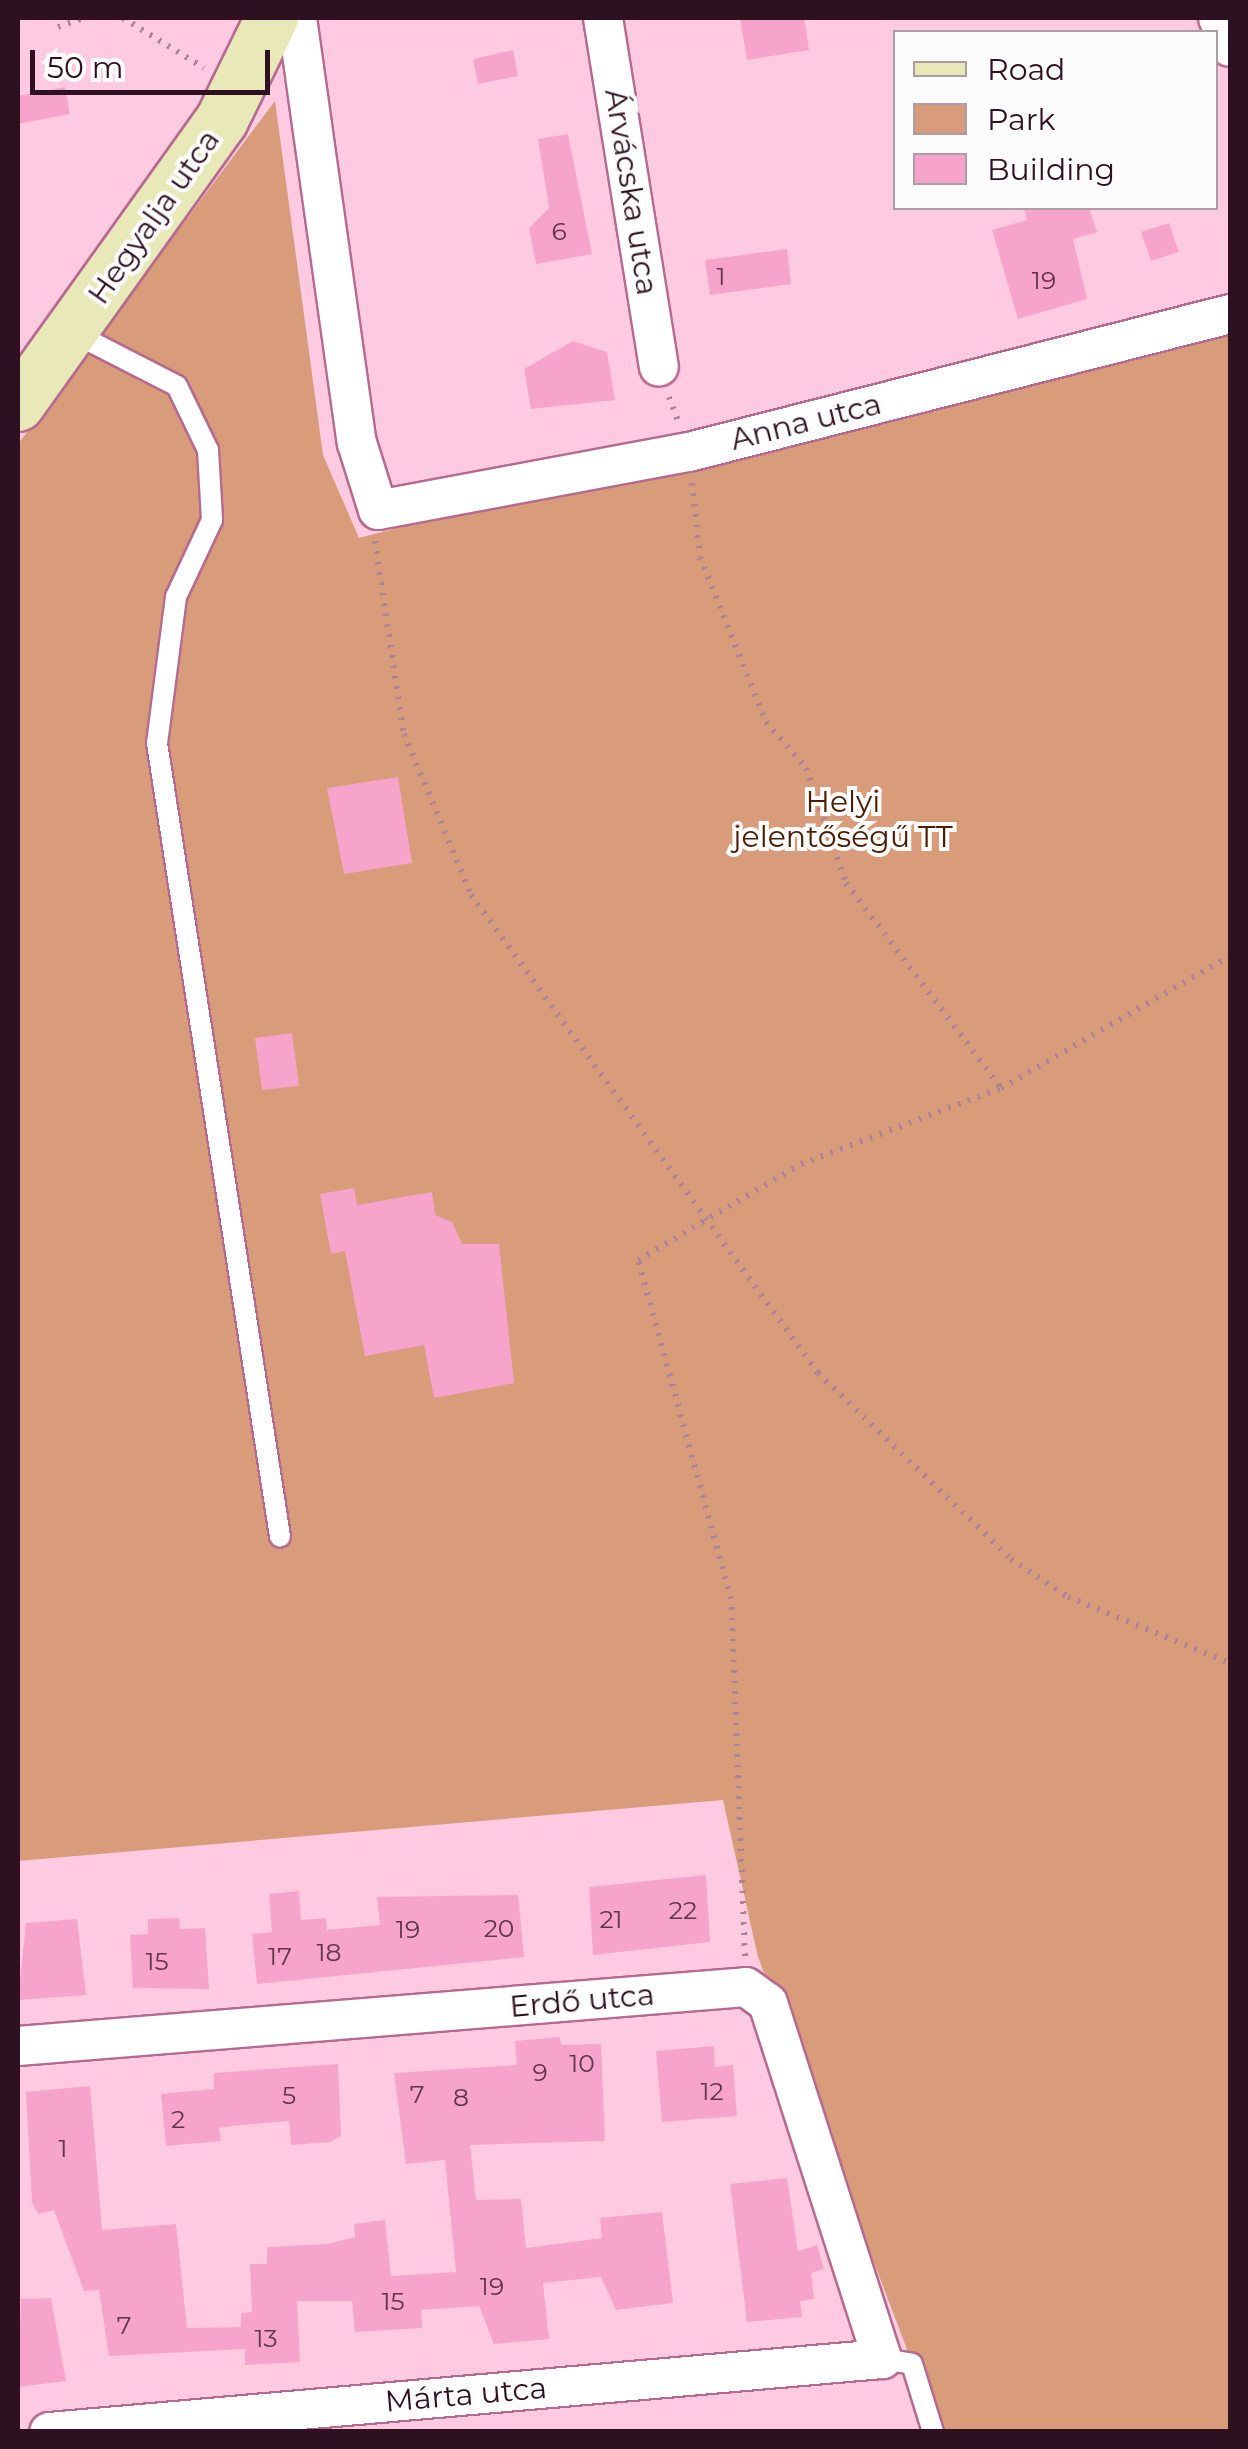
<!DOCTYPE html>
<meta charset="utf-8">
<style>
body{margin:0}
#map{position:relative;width:1248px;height:2449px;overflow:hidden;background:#fdcae1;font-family:Montserrat,sans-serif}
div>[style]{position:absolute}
.green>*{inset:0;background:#d89c7a}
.building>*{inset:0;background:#f6a4cb}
.path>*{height:6px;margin-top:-3px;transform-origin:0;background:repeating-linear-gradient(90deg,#ae8398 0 2.5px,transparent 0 10.5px)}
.roads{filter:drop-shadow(2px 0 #b66a8f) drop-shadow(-2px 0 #b66a8f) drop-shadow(0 2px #b66a8f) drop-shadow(0 -2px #b66a8f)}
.lane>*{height:20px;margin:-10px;padding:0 10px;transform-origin:10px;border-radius:10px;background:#fff}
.street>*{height:38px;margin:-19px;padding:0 19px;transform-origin:19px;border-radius:19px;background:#fff}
.secondary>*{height:52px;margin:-26px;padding:0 26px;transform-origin:26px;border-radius:26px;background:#e8e8b9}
span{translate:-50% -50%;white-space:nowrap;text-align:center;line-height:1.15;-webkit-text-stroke:8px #fcfcfc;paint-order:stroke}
.number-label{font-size:25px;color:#60354b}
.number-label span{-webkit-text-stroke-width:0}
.street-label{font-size:30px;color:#2e1020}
.park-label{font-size:30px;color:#4a1e00}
.frame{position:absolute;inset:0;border:20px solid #2e1020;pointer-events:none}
.legend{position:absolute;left:893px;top:30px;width:325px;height:180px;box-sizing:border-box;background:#fcfcfc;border:2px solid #aa9ea4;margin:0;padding:12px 18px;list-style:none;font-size:30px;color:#2e1020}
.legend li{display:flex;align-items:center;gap:20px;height:50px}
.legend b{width:50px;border:2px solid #aa9ea4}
.scale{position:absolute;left:30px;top:50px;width:240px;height:45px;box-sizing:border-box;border:5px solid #2e1020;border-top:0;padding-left:12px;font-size:30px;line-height:35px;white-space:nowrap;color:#2e1020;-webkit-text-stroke:8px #fcfcfc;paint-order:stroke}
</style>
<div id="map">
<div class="green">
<i style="clip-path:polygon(275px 101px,323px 455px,359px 538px,1230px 314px,1230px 2431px,938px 2431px,758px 1957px,723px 1800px,18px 1861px,18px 444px)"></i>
</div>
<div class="building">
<i style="clip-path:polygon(740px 18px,804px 18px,809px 50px,747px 60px)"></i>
<i style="clip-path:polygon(513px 50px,518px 76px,478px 84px,473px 59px)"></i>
<i style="clip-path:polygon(65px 87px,70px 114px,18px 124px,18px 96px)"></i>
<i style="clip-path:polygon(568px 134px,592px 254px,536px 264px,529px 228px,549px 208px,538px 139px)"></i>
<i style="clip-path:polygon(1024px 208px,1089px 208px,1097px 232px,1073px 239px,1087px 299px,1018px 319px,992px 230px,1027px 220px)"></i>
<i style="clip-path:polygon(1169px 223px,1179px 252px,1151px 261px,1141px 232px)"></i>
<i style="clip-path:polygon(787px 249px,791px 284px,710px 295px,705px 260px)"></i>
<i style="clip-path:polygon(573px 341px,607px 352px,615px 400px,531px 409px,524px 369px)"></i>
<i style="clip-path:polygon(398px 777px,412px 863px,344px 874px,327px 788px)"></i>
<i style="clip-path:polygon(292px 1033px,299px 1086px,262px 1090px,255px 1038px)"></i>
<i style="clip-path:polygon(354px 1188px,357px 1205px,432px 1192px,435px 1215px,452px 1222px,462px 1244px,499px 1244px,514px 1383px,434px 1398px,424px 1345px,365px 1356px,345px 1251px,331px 1254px,320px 1194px)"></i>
<i style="clip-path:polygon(706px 1875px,710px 1942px,593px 1955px,589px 1887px)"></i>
<i style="clip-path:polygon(299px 1891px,301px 1920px,326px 1918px,327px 1930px,380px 1925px,377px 1897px,518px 1895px,524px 1957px,257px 1984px,252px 1934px,272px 1932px,269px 1894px)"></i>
<i style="clip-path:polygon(179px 1918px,180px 1929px,205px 1928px,209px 1989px,133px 1988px,130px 1935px,148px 1934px,148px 1919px)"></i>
<i style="clip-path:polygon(77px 1919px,86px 1995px,18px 2000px,26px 1923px)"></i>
<i style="clip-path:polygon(560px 2037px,561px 2045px,601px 2044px,605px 2141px,470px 2145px,476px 2200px,521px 2199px,526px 2248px,602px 2238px,600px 2218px,662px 2212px,673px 2303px,616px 2310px,601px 2277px,543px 2283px,549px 2339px,494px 2344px,479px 2306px,421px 2310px,422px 2328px,355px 2332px,352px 2301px,297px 2301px,300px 2362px,245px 2365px,245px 2349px,109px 2356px,99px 2290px,84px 2291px,54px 2210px,38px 2214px,32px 2202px,26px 2092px,90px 2086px,102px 2230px,176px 2224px,187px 2328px,241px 2327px,241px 2313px,252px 2312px,250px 2264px,267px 2264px,267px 2247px,328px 2244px,355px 2237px,354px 2224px,385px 2220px,391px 2276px,456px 2272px,445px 2160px,406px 2164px,394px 2073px,517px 2065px,515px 2041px)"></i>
<i style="clip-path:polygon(714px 2046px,715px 2067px,733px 2065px,737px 2116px,662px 2122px,656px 2051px)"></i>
<i style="clip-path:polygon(338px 2064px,341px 2136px,330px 2142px,291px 2145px,289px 2121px,231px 2126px,219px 2128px,221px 2141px,166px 2146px,161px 2094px,214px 2089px,214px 2073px)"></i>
<i style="clip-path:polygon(787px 2178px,798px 2251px,817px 2245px,824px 2269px,811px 2273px,814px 2299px,800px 2301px,802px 2317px,747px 2322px,730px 2184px)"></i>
<i style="clip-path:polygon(51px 2298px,66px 2381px,18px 2387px,21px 2299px)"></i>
</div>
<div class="path">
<i style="left:123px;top:18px;width:95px;rotate:31.7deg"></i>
<i style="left:58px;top:27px;width:28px;rotate:-19deg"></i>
<i style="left:669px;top:397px;width:28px;rotate:69deg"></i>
<i style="left:692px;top:483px;width:74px;rotate:83.8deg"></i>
<i style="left:700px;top:557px;width:178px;rotate:68.2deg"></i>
<i style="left:766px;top:722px;width:61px;rotate:49deg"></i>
<i style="left:806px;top:768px;width:122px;rotate:70.8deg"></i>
<i style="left:846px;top:883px;width:257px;rotate:52.9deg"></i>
<i style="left:375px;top:541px;width:195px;rotate:81.5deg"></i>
<i style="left:404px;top:734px;width:174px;rotate:67.4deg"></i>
<i style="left:471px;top:895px;width:591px;rotate:54.02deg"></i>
<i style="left:818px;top:1373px;width:268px;rotate:43.9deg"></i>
<i style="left:1011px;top:1559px;width:69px;rotate:33.7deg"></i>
<i style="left:1068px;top:1597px;width:175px;rotate:22.2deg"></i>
<i style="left:745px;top:1956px;width:357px;rotate:-92.2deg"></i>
<i style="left:731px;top:1599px;width:352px;rotate:-105.3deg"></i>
<i style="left:638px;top:1260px;width:189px;rotate:-30.5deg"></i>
<i style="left:801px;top:1164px;width:214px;rotate:-20.8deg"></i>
<i style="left:1001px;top:1088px;width:264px;rotate:-30deg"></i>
</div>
<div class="roads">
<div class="lane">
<i style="left:72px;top:332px;width:118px;rotate:27.2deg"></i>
<i style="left:177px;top:386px;width:71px;rotate:64.2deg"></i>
<i style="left:208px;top:450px;width:70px;rotate:86.7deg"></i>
<i style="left:212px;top:520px;width:85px;rotate:115.1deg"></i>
<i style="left:176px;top:597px;width:147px;rotate:97.4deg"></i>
<i style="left:157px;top:743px;width:803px;rotate:81.19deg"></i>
<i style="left:882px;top:2359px;width:30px;rotate:9deg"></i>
<i style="left:912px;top:2364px;width:71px;rotate:72.8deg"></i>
</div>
<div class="street">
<i style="left:297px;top:18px;width:429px;rotate:82deg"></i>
<i style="left:357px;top:443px;width:70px;rotate:72.6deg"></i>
<i style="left:378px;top:510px;width:316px;rotate:-10.6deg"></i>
<i style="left:689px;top:452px;width:558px;rotate:-14.31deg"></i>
<i style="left:603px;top:18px;width:353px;rotate:80.9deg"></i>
<i style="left:1218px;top:18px;width:31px;rotate:68deg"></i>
<i style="left:18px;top:2046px;width:730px;rotate:-4.63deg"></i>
<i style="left:746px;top:1987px;width:27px;rotate:36deg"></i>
<i style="left:768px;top:2003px;width:374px;rotate:72.2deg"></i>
<i style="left:882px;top:2359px;width:836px;rotate:174.99deg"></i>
</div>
<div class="secondary">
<i style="left:18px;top:405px;width:350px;rotate:-54.4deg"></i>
<i style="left:222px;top:120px;width:114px;rotate:-63.9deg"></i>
</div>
</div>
<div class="number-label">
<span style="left:559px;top:231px">6</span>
<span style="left:721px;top:276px">1</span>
<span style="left:1044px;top:280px">19</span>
<span style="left:683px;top:1910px">22</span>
<span style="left:611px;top:1919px">21</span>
<span style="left:499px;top:1928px">20</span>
<span style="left:408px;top:1929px">19</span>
<span style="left:329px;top:1952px">18</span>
<span style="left:280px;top:1956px">17</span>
<span style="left:157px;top:1961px">15</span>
<span style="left:582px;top:2063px">10</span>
<span style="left:540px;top:2072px">9</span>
<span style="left:712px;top:2091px">12</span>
<span style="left:417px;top:2094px">7</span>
<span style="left:289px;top:2095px">5</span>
<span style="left:461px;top:2097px">8</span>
<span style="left:178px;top:2119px">2</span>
<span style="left:63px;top:2148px">1</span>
<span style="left:492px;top:2286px">19</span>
<span style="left:393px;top:2301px">15</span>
<span style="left:124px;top:2325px">7</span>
<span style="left:266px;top:2338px">13</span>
</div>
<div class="street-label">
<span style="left:631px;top:192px;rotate:81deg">Árvácska utca</span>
<span style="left:154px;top:217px;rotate:-55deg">Hegyalja utca</span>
<span style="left:806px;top:422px;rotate:-14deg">Anna utca</span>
<span style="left:582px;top:2001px;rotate:-5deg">Erdő utca</span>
<span style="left:466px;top:2395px;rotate:-5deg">Márta utca</span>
</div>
<div class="park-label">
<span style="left:843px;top:819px">Helyi<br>jelentőségű TT</span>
</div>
<div class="frame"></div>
<ul class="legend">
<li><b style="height:12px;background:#e8e8b9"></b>Road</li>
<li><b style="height:28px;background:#d89c7a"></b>Park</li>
<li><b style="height:28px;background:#f6a4cb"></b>Building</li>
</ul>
<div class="scale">50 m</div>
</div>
